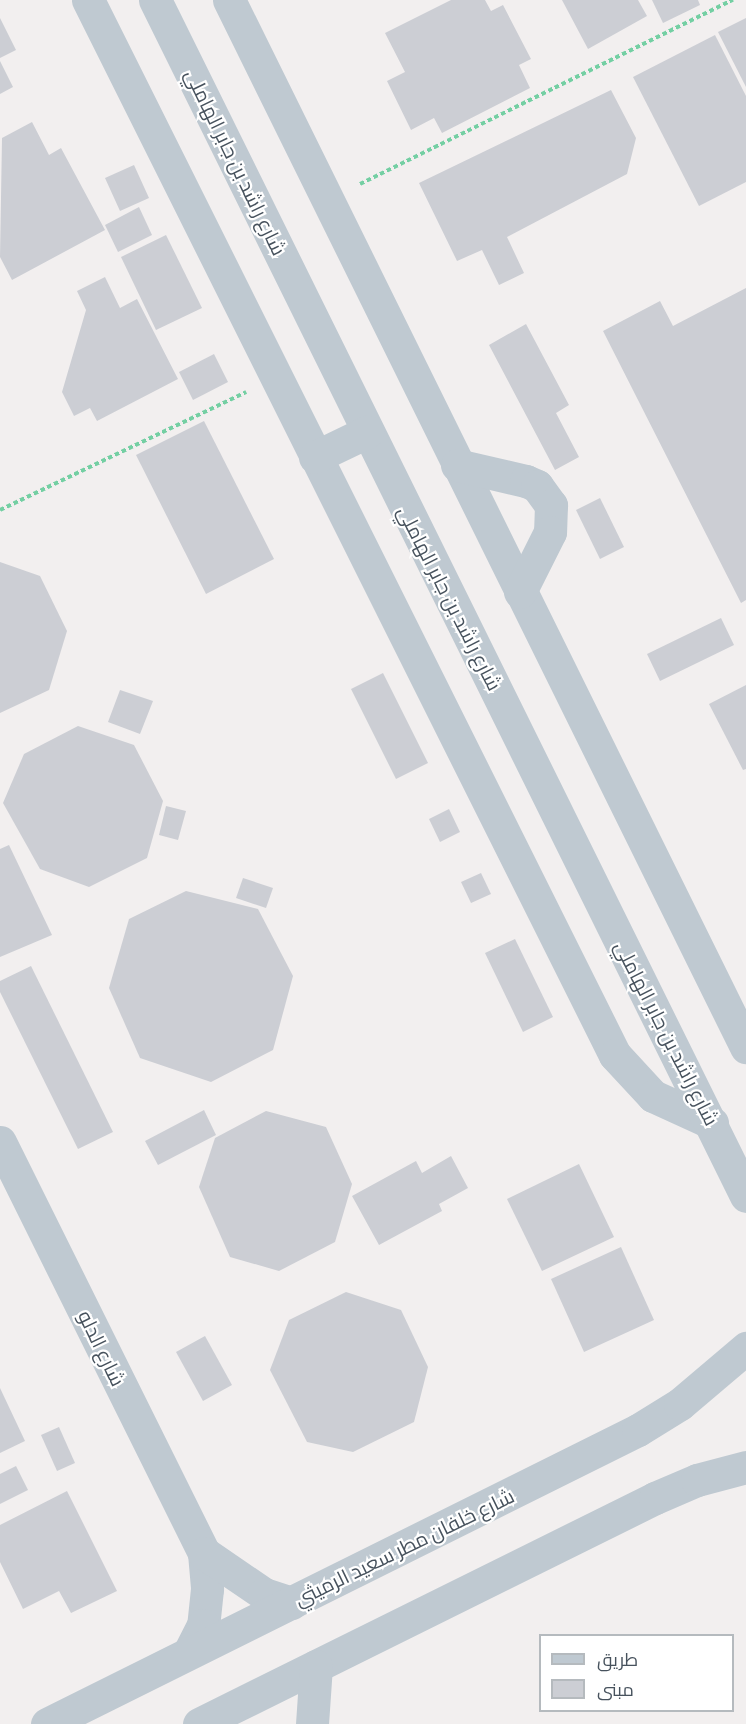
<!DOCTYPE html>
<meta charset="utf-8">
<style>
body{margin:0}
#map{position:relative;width:746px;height:1724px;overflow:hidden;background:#f2efef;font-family:Manrope,Cairo,sans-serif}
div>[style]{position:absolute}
.building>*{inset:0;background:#ccced4}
.path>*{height:4px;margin-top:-2px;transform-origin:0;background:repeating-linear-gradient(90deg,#74cfa3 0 4.5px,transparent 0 7.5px)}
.minor>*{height:33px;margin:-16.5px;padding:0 16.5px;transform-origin:16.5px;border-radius:16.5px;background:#bfc9d1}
span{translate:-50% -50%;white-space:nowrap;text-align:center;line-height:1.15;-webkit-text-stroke:4.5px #fff;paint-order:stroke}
.street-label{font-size:20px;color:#47525d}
.legend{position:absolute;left:539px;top:1634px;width:195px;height:78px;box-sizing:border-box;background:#fff;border:2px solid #b5babe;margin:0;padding:8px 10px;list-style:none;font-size:18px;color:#47525d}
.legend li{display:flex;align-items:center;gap:12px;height:30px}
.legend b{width:30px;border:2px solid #b5babe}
</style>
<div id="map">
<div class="building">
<i style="clip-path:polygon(451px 0,485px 0,491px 11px,503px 5px,531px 59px,519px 65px,530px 88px,442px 133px,434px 118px,411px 130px,387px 81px,405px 72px,385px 33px)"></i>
<i style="clip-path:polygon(562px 0,638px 0,647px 16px,588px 49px)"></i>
<i style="clip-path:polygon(652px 0,698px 0,700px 5px,663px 23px)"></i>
<i style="clip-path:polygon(0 18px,16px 50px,0 58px)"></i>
<i style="clip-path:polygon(746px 18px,746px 87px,718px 32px)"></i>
<i style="clip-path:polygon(715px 35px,746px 96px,746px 182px,699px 206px,633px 77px)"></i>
<i style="clip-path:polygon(0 61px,13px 87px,0 94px)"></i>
<i style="clip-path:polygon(611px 90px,636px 138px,627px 174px,507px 237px,524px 273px,499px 285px,482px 250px,457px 261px,419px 183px)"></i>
<i style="clip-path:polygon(32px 122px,49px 155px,61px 148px,105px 230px,12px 280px,0 257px,2px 138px)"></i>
<i style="clip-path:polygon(134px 165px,149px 198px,120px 211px,105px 178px)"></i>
<i style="clip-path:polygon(139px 207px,152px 235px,118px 252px,105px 225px)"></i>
<i style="clip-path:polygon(166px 235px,202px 308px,156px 330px,121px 257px)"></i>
<i style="clip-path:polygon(105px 277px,120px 308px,137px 299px,178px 379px,97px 421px,90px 408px,74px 416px,62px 392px,86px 310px,77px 291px)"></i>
<i style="clip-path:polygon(746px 288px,746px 600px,741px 603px,603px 331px,660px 301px,673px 326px)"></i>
<i style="clip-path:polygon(526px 324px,569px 405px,556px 413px,579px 457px,555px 470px,489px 345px)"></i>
<i style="clip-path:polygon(214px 354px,228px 382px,193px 400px,179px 372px)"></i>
<i style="clip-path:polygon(204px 421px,274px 559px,206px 594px,136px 455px)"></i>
<i style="clip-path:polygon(600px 498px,624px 547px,600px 559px,576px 510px)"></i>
<i style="clip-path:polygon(0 562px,40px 576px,67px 631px,49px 690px,0 713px)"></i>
<i style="clip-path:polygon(721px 618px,734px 645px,660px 681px,647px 654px)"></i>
<i style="clip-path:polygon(383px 673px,428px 763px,396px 779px,351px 689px)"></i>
<i style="clip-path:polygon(746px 685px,746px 769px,743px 770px,709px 704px)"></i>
<i style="clip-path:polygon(120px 690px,153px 701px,140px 734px,108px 722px)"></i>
<i style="clip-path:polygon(78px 726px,134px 745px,163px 801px,147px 858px,89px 887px,40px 869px,3px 803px,24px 754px)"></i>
<i style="clip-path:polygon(166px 806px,186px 811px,178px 840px,159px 835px)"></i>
<i style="clip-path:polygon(449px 809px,460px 832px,440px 842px,429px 819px)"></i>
<i style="clip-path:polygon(9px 845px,52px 935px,0 957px,0 849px)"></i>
<i style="clip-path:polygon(481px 873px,491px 894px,471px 903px,461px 882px)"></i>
<i style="clip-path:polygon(243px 878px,273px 888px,266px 908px,236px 898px)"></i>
<i style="clip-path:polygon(186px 891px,258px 909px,293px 976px,273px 1050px,211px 1082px,140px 1058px,109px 988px,129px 919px)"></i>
<i style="clip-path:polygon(515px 939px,553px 1017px,523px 1032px,485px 953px)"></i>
<i style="clip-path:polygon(31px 966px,113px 1132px,78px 1149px,0 992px,0 981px)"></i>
<i style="clip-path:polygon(204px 1110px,216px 1135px,158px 1165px,145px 1141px)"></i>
<i style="clip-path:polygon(266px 1111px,326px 1127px,352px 1184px,335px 1242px,279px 1271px,230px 1257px,199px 1187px,215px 1138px)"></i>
<i style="clip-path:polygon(451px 1156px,468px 1188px,439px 1204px,442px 1211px,379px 1245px,352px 1196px,416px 1161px,422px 1173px)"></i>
<i style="clip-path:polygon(579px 1164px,614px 1237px,542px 1271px,507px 1199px)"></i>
<i style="clip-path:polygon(621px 1247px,654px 1320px,584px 1352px,551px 1279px)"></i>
<i style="clip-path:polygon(346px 1292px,401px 1310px,428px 1367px,414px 1422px,353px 1452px,307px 1442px,270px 1370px,289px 1320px)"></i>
<i style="clip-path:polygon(205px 1336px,232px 1385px,203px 1401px,176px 1352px)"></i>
<i style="clip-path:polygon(0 1388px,25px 1441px,0 1453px)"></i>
<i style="clip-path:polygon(59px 1427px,75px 1463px,57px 1471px,41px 1435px)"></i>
<i style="clip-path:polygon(16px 1466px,28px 1490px,0 1504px,0 1474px)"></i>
<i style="clip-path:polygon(67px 1491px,117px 1591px,71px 1613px,59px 1591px,23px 1609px,0 1562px,0 1525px)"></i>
</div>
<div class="path">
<i style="left:360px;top:184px;width:416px;rotate:-26.3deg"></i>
<i style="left:0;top:510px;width:273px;rotate:-25.6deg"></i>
</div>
<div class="minor">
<i style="left:88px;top:0;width:1179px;rotate:63.46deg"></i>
<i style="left:615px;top:1055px;width:56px;rotate:47.2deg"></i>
<i style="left:653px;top:1096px;width:65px;rotate:24.6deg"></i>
<i style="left:155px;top:0;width:1334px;rotate:63.7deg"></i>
<i style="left:229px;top:0;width:1168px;rotate:63.72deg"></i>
<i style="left:315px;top:457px;width:58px;rotate:-25.7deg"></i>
<i style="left:457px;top:465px;width:71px;rotate:13.1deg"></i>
<i style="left:526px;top:481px;width:12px;rotate:24deg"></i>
<i style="left:537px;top:486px;width:24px;rotate:54deg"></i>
<i style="left:551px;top:505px;width:27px;rotate:92deg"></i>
<i style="left:550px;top:532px;width:67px;rotate:116.6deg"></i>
<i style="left:0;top:1142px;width:459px;rotate:63.6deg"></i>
<i style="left:204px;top:1553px;width:36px;rotate:85deg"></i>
<i style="left:207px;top:1589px;width:36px;rotate:96deg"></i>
<i style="left:203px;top:1625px;width:31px;rotate:117deg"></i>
<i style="left:204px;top:1553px;width:73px;rotate:34.3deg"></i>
<i style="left:264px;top:1594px;width:29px;rotate:18deg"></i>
<i style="left:47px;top:1724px;width:660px;rotate:-26.45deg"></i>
<i style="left:638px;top:1430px;width:49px;rotate:-31.8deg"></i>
<i style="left:680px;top:1404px;width:87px;rotate:-40.3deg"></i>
<i style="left:199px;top:1724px;width:509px;rotate:-26.36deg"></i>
<i style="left:655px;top:1498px;width:46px;rotate:-23.2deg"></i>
<i style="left:697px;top:1480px;width:51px;rotate:-14.9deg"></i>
<i style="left:312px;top:1724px;width:58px;rotate:-86.1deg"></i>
</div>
<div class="street-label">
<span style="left:236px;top:162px;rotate:64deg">شارع راشد بن جابر الهاملي</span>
<span style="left:450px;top:598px;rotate:63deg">شارع راشد بن جابر الهاملي</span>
<span style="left:667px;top:1033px;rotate:63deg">شارع راشد بن جابر الهاملي</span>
<span style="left:102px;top:1348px;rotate:64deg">شارع الدلو</span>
<span style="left:404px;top:1547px;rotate:-26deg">شارع خلفان مطر سعيد الرميثي</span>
</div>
<ul class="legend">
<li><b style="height:8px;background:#bfc9d1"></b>طريق</li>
<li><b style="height:16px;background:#ccced4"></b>مبنى</li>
</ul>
</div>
